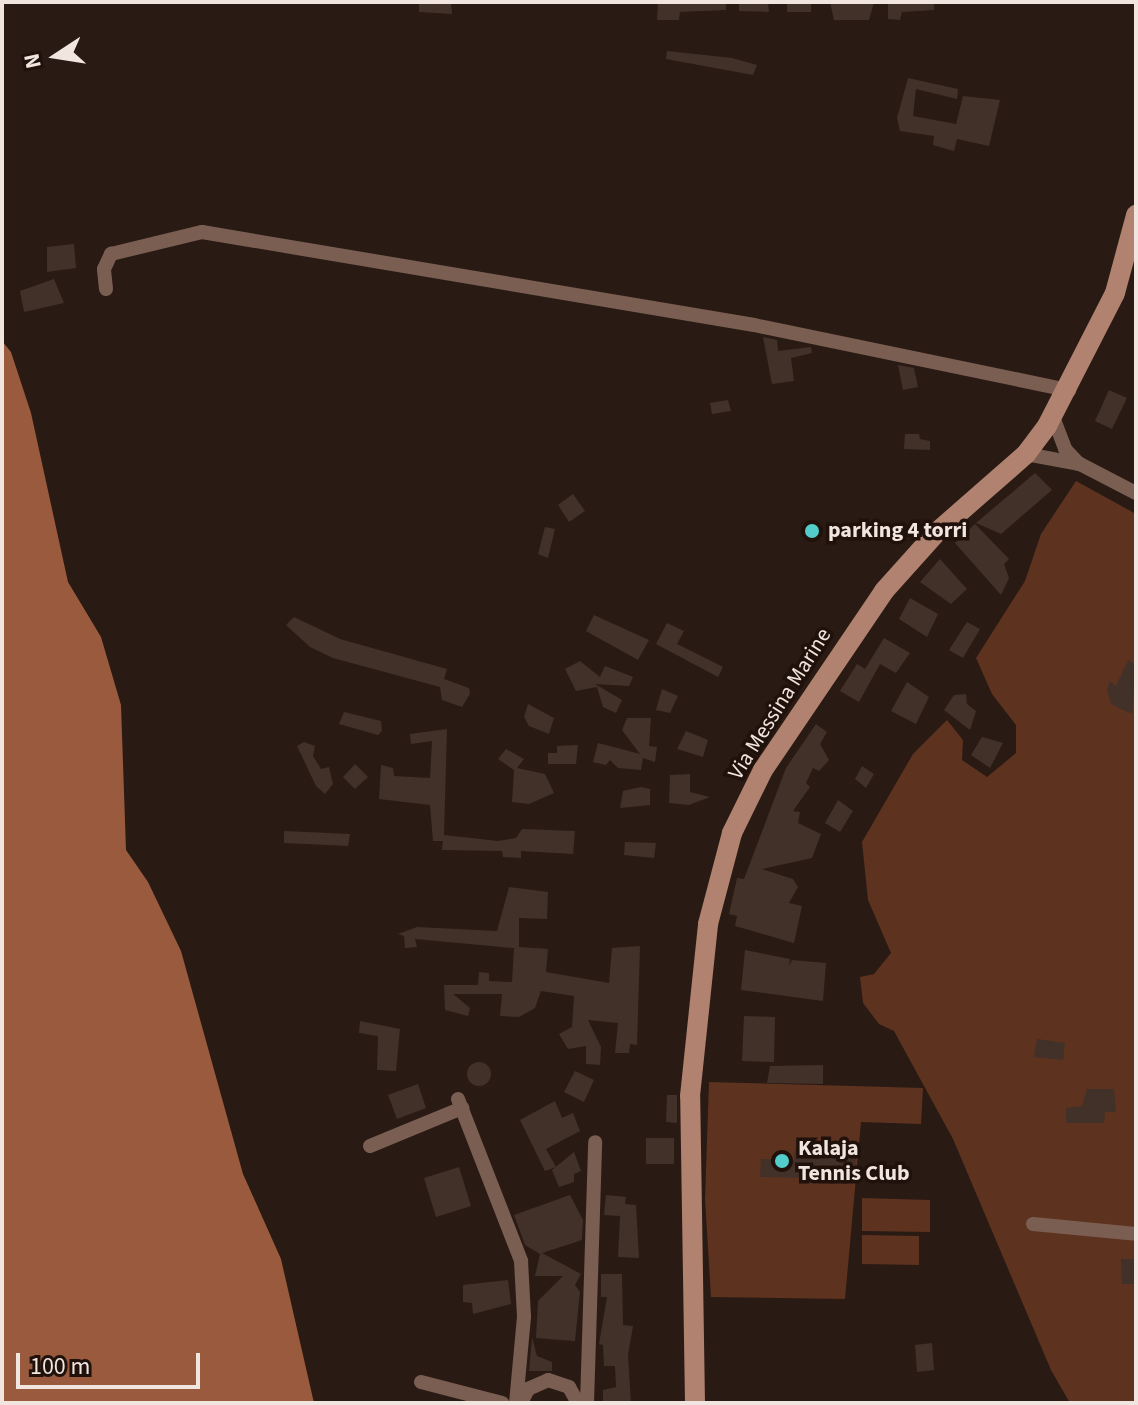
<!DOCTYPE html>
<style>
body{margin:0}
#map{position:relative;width:1138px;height:1405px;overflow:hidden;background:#2a1a14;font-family:"Source Sans 3",sans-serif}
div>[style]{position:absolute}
.green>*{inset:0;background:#5d321f}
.water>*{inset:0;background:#995a3e}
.building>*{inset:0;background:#423129}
.round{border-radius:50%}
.street>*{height:14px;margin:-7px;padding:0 7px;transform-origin:7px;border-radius:7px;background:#7b5e52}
.secondary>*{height:20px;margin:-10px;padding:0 10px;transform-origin:10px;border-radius:10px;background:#b0826f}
.dots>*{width:22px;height:22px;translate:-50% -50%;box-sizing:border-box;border:4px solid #20110b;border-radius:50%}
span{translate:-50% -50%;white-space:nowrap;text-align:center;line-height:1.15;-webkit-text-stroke:7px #20110b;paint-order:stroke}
.poi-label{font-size:22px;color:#f1e5e0;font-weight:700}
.left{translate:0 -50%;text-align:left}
.street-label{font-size:22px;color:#f1e5e0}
.frame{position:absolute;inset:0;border:4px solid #f1e5e0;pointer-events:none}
.north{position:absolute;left:16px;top:16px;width:80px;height:80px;-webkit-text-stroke:6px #20110b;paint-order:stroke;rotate:258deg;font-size:22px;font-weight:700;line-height:32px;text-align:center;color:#f1e5e0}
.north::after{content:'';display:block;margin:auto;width:28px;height:36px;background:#f1e5e0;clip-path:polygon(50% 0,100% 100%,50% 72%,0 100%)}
.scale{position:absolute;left:16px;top:1353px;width:184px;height:36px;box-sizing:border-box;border:4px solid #f1e5e0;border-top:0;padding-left:10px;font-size:24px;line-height:28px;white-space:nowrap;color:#f1e5e0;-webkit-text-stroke:6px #20110b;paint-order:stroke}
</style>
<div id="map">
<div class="green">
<i style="clip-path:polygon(1076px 481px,1136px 514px,1136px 1403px,1070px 1403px,1051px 1370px,953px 1139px,894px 1031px,879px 1024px,863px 1003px,860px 977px,874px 974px,891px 953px,868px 900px,862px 842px,913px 754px,947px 720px,963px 740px,962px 760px,987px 777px,1016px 753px,1016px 725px,992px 694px,976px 658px,1025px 581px,1041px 534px)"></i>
<i style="clip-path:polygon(709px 1082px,923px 1088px,921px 1124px,861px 1122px,845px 1299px,711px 1297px,705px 1199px)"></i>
<i style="clip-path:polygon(862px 1198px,930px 1200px,930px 1232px,862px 1231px)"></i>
<i style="clip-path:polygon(862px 1235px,919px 1236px,919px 1265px,862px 1264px)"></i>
</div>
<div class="water">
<i style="clip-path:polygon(2px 341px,11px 352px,31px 413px,68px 582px,101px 637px,121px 705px,126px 850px,148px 882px,181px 951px,243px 1174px,281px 1259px,314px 1403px,2px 1403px)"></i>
</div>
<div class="building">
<i style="clip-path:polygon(419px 2px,451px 2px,452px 14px,419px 12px)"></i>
<i style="clip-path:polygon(658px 2px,726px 2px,726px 10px,680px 12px,679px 20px,657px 20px)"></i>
<i style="clip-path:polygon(739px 2px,768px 2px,769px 12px,739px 11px)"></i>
<i style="clip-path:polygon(787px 2px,811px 2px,811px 12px,787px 12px)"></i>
<i style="clip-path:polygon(830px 2px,874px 2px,869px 20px,834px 20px)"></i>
<i style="clip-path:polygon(888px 2px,934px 2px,934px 10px,902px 12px,900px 20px,888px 19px)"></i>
<i style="clip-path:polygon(667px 51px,732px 58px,757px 65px,753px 75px,666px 59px)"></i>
<i style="clip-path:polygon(908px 78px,958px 89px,957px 99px,916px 89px,913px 116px,956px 124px,963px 96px,1000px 100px,989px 146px,957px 139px,954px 151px,933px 145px,934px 136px,900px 131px,897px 118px)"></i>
<i style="clip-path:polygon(74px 244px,76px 268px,47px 272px,47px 247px)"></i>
<i style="clip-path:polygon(54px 279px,64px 303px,24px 312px,20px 291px)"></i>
<i style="clip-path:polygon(763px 337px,777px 340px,778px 351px,811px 347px,812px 353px,791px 358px,794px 381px,772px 384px)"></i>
<i style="clip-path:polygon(898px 365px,914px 368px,918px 387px,903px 390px)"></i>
<i style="clip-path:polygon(1109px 390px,1127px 398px,1112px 429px,1095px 421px)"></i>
<i style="clip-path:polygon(728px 400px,731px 411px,712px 414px,710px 403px)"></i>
<i style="clip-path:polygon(905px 434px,919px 434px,920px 439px,930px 441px,930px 450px,904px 449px)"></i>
<i style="clip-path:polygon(1035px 473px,1052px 490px,1001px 534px,976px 523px)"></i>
<i style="clip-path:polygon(573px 494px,585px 511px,569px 522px,558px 505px)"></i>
<i style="clip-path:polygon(975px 524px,1009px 559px,1004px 564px,1009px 578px,1001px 595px,955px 543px)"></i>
<i style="clip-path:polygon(545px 527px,555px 529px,548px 558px,538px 554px)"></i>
<i style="clip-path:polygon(940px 559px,967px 589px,951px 604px,920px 582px)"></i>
<i style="clip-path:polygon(910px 598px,938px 614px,927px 637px,899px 619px)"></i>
<i style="clip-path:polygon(594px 615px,649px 640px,638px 660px,586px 631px)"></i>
<i style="clip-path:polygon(294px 617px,340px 639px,447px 669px,444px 679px,469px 688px,470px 694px,462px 707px,442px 700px,440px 687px,333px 658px,310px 647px,286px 625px)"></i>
<i style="clip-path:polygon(967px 622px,980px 629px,963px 658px,949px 650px)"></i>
<i style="clip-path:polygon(667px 623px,684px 631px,677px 644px,723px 667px,718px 677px,656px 644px)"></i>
<i style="clip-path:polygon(884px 638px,910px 653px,896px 673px,880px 664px,859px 702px,840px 691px,857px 664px,865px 669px)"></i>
<i style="clip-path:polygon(1128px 660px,1136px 665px,1132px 714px,1111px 704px,1107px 690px,1110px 681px,1116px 686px)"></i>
<i style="clip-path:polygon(580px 661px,600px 677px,605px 666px,633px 677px,629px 686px,595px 684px,622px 700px,616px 713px,603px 707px,597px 687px,576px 691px,565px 669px)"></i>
<i style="clip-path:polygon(907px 682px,929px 697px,916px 724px,891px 711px)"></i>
<i style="clip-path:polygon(662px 689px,678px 696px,670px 713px,656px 710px)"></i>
<i style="clip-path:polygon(966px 694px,967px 704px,976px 711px,970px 730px,944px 710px,954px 695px)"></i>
<i style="clip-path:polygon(528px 704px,554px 718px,549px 734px,529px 726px,524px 717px)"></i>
<i style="clip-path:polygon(344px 712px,381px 721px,382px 731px,378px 735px,339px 724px)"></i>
<i style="clip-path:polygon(627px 718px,651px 718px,649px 746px,657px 747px,655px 762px,643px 758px,641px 770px,618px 768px,610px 760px,606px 765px,593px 762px,598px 743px,640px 754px,622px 730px)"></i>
<i style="clip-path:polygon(816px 724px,827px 732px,820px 744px,829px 760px,819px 771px,813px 768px,806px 783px,810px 787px,793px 811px,800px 812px,798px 823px,821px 834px,812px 858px,762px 869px,793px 879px,798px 887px,789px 903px,802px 906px,794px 943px,735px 926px,737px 916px,729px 914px,737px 878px,744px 879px,786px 768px)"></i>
<i style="clip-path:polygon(447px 729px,444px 835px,498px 841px,516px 838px,522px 829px,575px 831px,573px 854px,521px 851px,521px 858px,503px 857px,502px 851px,442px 850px,443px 841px,433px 841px,430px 805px,379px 799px,381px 765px,393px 768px,394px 776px,430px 778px,432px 741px,411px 744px,410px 734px)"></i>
<i style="clip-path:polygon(686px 731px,708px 740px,703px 757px,677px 749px)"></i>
<i style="clip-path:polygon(982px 737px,1003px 743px,990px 768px,971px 755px)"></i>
<i style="clip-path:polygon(304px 742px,315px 746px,313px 756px,321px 769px,329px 767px,333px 784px,325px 794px,316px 786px,297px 746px)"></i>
<i style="clip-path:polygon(578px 745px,576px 764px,548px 764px,548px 753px,557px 753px,557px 746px)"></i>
<i style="clip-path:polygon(506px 749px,524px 759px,517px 768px,545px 774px,554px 793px,529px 804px,512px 802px,514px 770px,498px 759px)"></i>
<i style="clip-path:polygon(355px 764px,368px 777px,355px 789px,343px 777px)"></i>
<i style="clip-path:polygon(862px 766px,874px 774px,866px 788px,855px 779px)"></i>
<i style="clip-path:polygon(690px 774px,690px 792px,710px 797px,689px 805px,669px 803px,670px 775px)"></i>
<i style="clip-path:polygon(641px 787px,650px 789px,650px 805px,620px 808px,623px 791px)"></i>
<i style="clip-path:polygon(838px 800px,853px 811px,840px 832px,825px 823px)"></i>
<i style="clip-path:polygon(284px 831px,350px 834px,348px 846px,284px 843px)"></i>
<i style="clip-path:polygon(625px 842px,656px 843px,654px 858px,624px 855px)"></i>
<i style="clip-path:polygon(509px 887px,548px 892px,547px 919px,519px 918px,519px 947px,548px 949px,546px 972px,609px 983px,612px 948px,640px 946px,637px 1045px,630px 1044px,629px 1053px,615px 1053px,618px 1023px,588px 1020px,601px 1047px,600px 1065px,586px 1064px,586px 1046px,568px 1049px,559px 1034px,572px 1027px,574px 996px,541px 991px,535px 1008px,519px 1017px,500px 1016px,502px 994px,453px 994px,470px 1008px,468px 1016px,445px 1010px,444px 985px,478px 985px,479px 972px,489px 973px,489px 981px,512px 982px,514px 948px,415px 939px,417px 947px,405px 948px,404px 936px,398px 934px,417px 927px,497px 931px)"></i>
<i style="clip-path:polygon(745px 950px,790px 959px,789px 966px,792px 960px,826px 963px,823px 1001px,741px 990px)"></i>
<i style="clip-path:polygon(744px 1016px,775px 1017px,774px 1062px,742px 1061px)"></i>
<i style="clip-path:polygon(360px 1021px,400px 1029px,396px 1071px,377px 1070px,378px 1036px,359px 1033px)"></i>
<i style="clip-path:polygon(1037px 1039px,1065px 1043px,1063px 1060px,1034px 1057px)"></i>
<i class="round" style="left:467px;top:1062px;width:24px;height:24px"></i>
<i style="clip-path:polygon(823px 1065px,823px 1084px,767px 1083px,770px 1066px)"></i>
<i style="clip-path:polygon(575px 1071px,594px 1080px,584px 1102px,564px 1092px)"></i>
<i style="clip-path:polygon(418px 1084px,426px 1108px,397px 1119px,388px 1095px)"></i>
<i style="clip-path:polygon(1087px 1089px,1114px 1089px,1116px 1112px,1105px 1112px,1104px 1123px,1066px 1123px,1066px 1108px,1082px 1106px)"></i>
<i style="clip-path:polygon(667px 1095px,677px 1095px,677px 1123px,666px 1122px)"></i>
<i style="clip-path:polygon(555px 1101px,562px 1118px,573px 1113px,580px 1131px,546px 1149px,556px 1167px,545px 1171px,520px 1120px)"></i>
<i style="clip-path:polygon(646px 1138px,674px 1138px,674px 1164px,646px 1164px)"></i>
<i style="clip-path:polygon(814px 1148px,817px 1155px,856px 1156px,855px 1179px,760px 1177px,761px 1159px,794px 1160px,795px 1149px)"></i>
<i style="clip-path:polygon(574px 1152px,581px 1171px,574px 1174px,574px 1182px,559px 1187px,552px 1170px)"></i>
<i style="clip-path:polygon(459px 1167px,471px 1206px,436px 1217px,424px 1178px)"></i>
<i style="clip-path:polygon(570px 1195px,583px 1220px,582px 1240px,542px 1253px,581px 1274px,575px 1285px,580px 1292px,575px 1341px,536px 1338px,538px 1301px,563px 1276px,535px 1276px,540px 1254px,525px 1245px,514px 1215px)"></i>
<i style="clip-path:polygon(606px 1195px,626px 1197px,625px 1204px,636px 1205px,639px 1258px,618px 1257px,620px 1216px,604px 1215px)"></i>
<i style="clip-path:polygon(1121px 1259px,1136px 1259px,1136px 1284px,1122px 1284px)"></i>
<i style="clip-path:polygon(601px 1274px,622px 1274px,623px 1325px,633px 1326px,628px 1355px,631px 1403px,603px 1403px,603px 1390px,616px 1387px,615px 1366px,604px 1366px,603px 1345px,599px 1344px,607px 1297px,601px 1297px)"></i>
<i style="clip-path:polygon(508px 1280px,511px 1304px,473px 1314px,472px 1303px,463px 1302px,463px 1285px)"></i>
<i style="clip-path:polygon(532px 1337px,537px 1356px,552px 1362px,552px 1371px,529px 1371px)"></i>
<i style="clip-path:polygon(932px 1343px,934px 1370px,917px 1372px,915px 1345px)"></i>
</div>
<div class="street">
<i style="left:106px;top:289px;width:20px;rotate:-96deg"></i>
<i style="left:104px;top:269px;width:17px;rotate:-65deg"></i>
<i style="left:111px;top:254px;width:94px;rotate:-13.6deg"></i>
<i style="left:202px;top:232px;width:560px;rotate:9.56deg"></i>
<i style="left:754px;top:325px;width:322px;rotate:11.7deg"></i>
<i style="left:1053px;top:417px;width:34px;rotate:69deg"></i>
<i style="left:1065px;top:449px;width:21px;rotate:47deg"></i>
<i style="left:1026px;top:454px;width:55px;rotate:10.5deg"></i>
<i style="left:1080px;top:464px;width:63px;rotate:27.4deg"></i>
<i style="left:458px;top:1099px;width:174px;rotate:68.7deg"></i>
<i style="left:521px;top:1261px;width:56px;rotate:86.9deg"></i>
<i style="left:524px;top:1317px;width:86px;rotate:95.3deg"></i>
<i style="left:370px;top:1146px;width:100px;rotate:-22.4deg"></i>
<i style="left:1033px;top:1224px;width:103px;rotate:5.5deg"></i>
<i style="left:421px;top:1382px;width:84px;rotate:14.5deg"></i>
<i style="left:521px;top:1403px;width:16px;rotate:-63deg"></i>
<i style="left:528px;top:1389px;width:22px;rotate:-24deg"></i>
<i style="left:548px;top:1380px;width:22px;rotate:18deg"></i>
<i style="left:569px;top:1387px;width:18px;rotate:61deg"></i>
<i style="left:587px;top:1403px;width:261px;rotate:-88.2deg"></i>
</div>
<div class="secondary">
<i style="left:695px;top:1403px;width:307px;rotate:-90.9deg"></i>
<i style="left:690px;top:1096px;width:173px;rotate:-84deg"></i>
<i style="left:708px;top:924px;width:94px;rotate:-75.2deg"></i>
<i style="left:732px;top:833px;width:70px;rotate:-63.8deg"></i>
<i style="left:763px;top:770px;width:216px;rotate:-55.9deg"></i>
<i style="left:884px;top:591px;width:79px;rotate:-48.1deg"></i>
<i style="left:937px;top:532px;width:118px;rotate:-41.2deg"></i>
<i style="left:1026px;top:454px;width:35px;rotate:-53deg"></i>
<i style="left:1047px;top:426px;width:149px;rotate:-62.9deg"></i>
<i style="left:1115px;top:293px;width:81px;rotate:-74.9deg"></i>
</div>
<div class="dots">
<i style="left:812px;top:531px;background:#53cdcb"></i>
<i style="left:782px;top:1161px;background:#53cdcb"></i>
</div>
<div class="poi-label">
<span class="left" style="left:828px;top:531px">parking 4 torri</span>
<span class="left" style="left:798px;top:1161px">Kalaja<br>Tennis Club</span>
</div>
<div class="street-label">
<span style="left:780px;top:704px;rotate:-58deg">Via Messina Marine</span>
</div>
<div class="frame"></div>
<div class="north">N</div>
<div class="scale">100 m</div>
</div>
